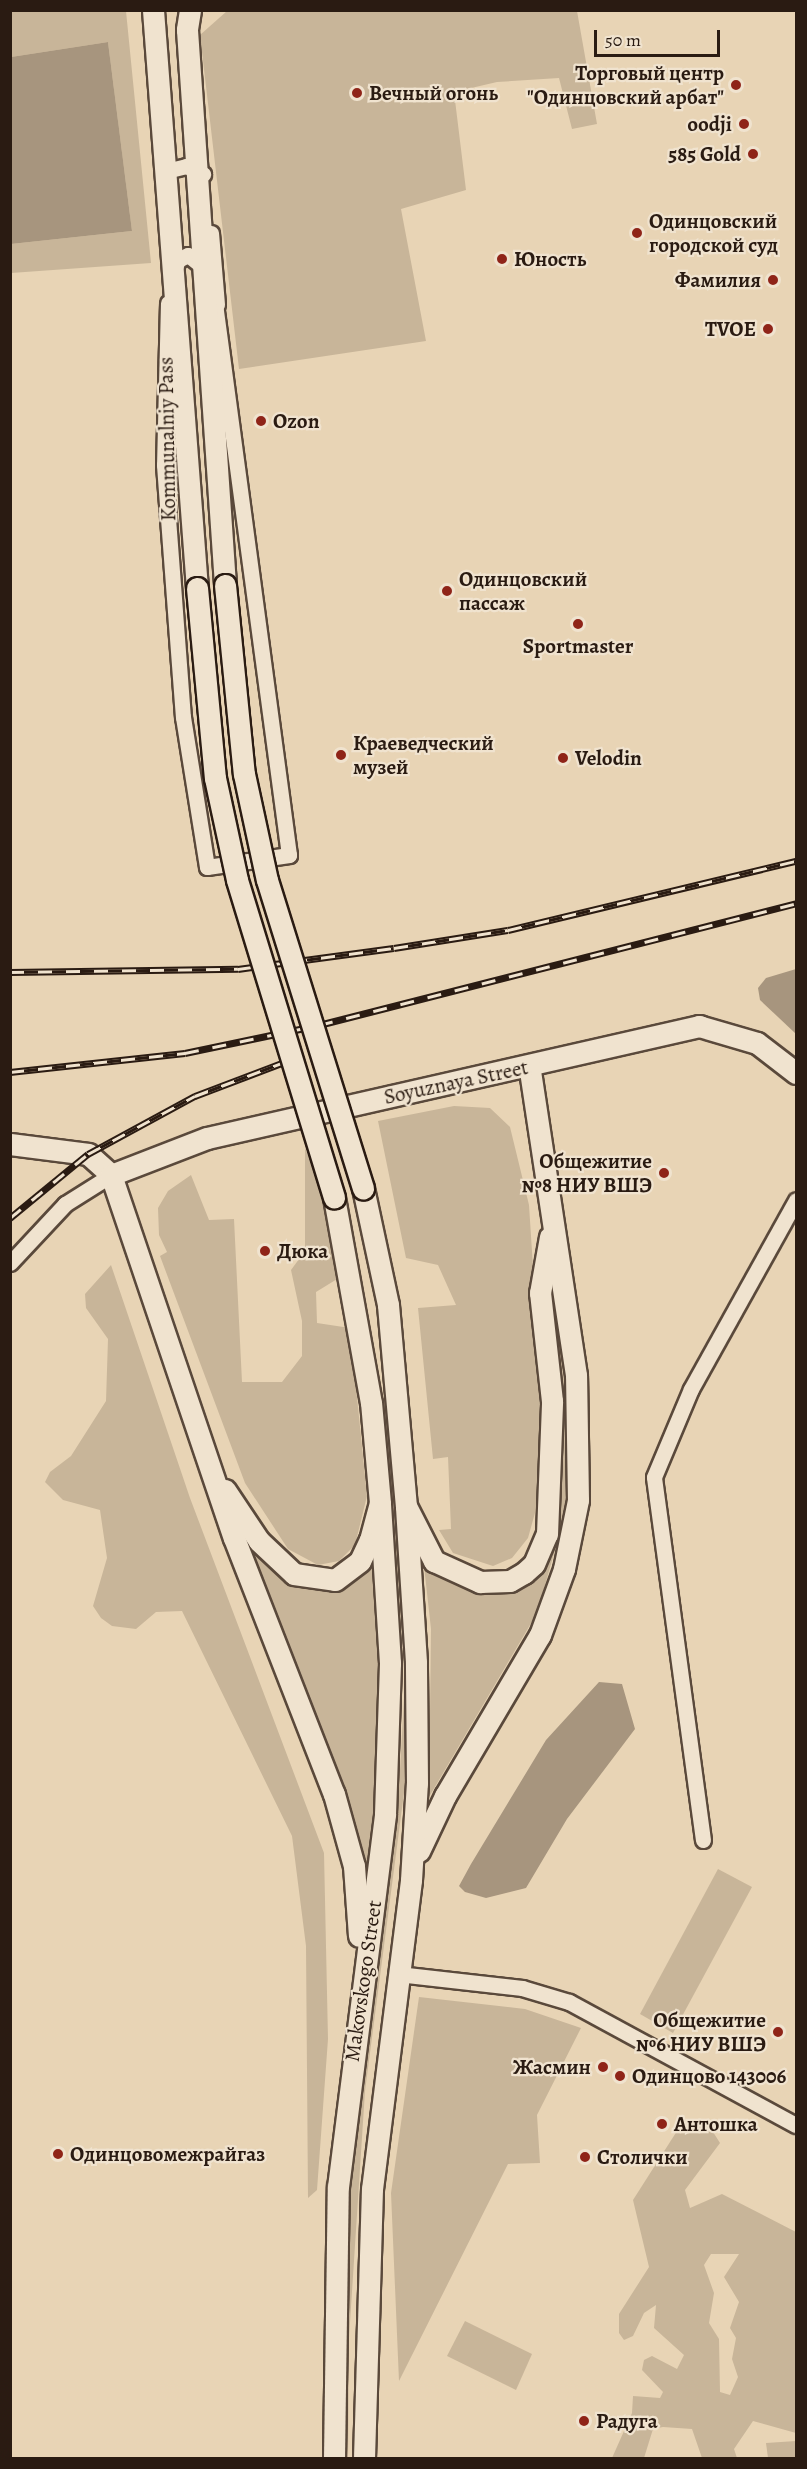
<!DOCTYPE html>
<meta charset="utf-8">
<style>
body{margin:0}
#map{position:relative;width:807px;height:2469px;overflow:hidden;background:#e8d4b5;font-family:Alegreya,serif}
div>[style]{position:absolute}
.green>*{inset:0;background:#c8b599}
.water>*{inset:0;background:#a7957e}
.roads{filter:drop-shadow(2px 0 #5a493b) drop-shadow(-2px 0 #5a493b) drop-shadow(0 2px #5a493b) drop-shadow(0 -2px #5a493b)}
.street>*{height:15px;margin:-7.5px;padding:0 7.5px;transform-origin:7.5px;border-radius:7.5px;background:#f0e3cf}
.secondary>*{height:21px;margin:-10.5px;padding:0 10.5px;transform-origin:10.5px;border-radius:10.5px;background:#f0e3cf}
.rail>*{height:7px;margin-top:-3.5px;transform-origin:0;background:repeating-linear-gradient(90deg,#f0e3cf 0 14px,#2a1b12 0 28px);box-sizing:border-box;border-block:2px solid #2a1b12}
.bridges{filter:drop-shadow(2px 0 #2a1b12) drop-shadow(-2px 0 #2a1b12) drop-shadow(0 2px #2a1b12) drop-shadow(0 -2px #2a1b12)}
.secondary-bridge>*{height:21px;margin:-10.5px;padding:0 10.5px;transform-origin:10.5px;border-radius:10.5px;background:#f0e3cf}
.dots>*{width:16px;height:16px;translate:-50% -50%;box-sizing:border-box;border:3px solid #f0e3cf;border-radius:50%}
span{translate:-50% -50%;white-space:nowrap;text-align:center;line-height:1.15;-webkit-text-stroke:4.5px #f0e3cf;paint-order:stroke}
.poi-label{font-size:21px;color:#2a1b12;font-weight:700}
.right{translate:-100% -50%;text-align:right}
.left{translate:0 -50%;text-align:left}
.street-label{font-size:21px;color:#2a1b12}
.frame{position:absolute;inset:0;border:12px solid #2a1b12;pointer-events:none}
.scale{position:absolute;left:594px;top:30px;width:126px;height:27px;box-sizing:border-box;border:3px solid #2a1b12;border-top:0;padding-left:8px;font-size:18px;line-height:21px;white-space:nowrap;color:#2a1b12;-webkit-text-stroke:4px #f0e3cf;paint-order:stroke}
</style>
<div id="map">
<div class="green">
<i style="clip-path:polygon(11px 11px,126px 11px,151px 263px,11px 273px,11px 244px,132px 231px,108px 42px,11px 57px)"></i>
<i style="clip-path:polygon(227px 11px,577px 11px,597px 124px,572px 129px,559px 78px,497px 82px,454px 92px,466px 190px,401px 209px,426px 341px,239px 369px,200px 35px)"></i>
<i style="clip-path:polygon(454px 1106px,490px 1108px,510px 1127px,529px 1205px,542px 1406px,538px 1502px,528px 1538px,512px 1558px,493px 1566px,453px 1553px,439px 1530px,451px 1529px,448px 1457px,433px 1459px,418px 1308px,456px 1305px,438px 1265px,406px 1258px,378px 1121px)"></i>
<i style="clip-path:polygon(305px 1148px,328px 1204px,342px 1276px,316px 1292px,317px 1323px,350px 1328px,367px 1496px,355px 1545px,339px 1561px,318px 1565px,288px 1549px,245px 1483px,160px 1256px,167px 1252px,159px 1235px,158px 1208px,168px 1191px,191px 1175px,209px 1220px,234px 1219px,242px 1382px,282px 1382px,302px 1356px,302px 1321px,291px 1270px,305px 1251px)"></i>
<i style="clip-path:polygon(111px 1265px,190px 1498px,324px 1853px,328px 2039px,317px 2190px,308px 2198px,306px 1946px,292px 1836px,182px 1611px,156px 1612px,136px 1629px,112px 1626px,101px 1618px,93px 1606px,107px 1558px,100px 1510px,63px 1500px,45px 1482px,50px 1472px,71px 1456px,106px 1401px,108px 1339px,86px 1308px,85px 1294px)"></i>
<i style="clip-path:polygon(555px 1285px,568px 1365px,571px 1494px,537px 1613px,429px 1797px,431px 1629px,424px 1566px,477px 1588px,543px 1561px,547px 1296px)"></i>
<i style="clip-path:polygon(239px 1527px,288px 1582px,308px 1588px,331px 1588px,374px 1557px,384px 1667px,367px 1916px)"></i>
<i style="clip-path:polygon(399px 1540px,405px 1542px,407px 1770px,365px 2091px,349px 2338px,348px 2458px,340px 2458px,347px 2193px,400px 1770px,405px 1680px)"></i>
<i style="clip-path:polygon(718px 1869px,752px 1887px,673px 2033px,640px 2014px)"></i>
<i style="clip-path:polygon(419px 1997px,525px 2009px,581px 2028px,537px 2115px,540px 2163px,508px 2164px,399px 2381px,391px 2193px)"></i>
<i style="clip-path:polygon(evenodd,699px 2123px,708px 2124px,720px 2143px,685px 2190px,690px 2208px,722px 2194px,796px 2232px,796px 2433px,753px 2421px,734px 2449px,737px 2458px,702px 2458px,692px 2429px,663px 2427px,653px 2429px,644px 2458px,612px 2458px,632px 2413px,633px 2396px,660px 2398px,663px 2392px,642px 2370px,644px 2360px,652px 2356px,677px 2369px,684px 2355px,654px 2328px,656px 2305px,644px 2313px,633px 2336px,624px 2340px,619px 2333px,619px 2314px,649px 2267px,633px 2200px,677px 2131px,699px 2123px,739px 2254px,724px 2277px,739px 2302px,730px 2328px,736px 2338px,732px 2359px,738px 2377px,730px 2395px,720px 2392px,719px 2339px,709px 2323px,714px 2293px,704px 2265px,711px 2254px,739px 2254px)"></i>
<i style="clip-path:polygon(465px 2321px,532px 2354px,516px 2390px,447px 2356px)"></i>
<i style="clip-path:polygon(796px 2441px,796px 2458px,768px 2458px,766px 2443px)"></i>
</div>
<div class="water">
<i style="clip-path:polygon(108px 42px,132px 231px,11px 244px,11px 57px)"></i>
<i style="clip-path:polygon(796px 969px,796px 1034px,760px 1000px,758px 988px,766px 978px)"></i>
<i style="clip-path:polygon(599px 1682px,622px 1684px,635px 1729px,567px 1819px,526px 1888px,486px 1898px,465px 1892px,459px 1886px,471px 1864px,546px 1740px)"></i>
</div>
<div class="roads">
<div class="street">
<i style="left:166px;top:171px;width:21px;rotate:-14deg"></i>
<i style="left:186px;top:166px;width:19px;rotate:25deg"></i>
<i style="left:211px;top:233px;width:72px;rotate:85.2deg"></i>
<i style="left:173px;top:273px;width:14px;rotate:-69deg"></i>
<i style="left:178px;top:260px;width:11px;rotate:-27deg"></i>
<i style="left:188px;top:255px;width:21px;rotate:39deg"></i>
<i style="left:168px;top:303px;width:162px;rotate:91.4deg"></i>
<i style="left:164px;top:465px;width:253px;rotate:85.7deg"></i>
<i style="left:183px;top:717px;width:152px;rotate:80.9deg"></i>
<i style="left:207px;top:867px;width:83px;rotate:-8.3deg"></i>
<i style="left:289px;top:855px;width:564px;rotate:-97.64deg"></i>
<i style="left:10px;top:1263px;width:81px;rotate:-47deg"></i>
<i style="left:65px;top:1204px;width:54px;rotate:-32.2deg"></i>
<i style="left:703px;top:1840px;width:366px;rotate:-97.7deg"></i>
<i style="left:654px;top:1477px;width:95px;rotate:-67.2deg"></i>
<i style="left:691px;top:1389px;width:216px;rotate:-60.9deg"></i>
<i style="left:398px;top:1974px;width:125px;rotate:6.4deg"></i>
<i style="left:522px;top:1988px;width:49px;rotate:16.6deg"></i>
<i style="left:569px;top:2002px;width:258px;rotate:28.5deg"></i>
</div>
<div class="secondary">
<i style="left:153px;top:10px;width:580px;rotate:85.65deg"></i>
<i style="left:190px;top:10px;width:20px;rotate:99deg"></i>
<i style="left:187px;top:30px;width:556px;rotate:86.08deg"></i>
<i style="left:10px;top:1144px;width:79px;rotate:7.3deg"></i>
<i style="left:88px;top:1154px;width:31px;rotate:42deg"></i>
<i style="left:111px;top:1175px;width:383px;rotate:71.3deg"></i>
<i style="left:234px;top:1538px;width:275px;rotate:68.7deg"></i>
<i style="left:334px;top:1794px;width:75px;rotate:74.5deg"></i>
<i style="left:354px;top:1866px;width:70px;rotate:85.9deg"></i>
<i style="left:111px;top:1175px;width:103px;rotate:-21.1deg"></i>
<i style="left:207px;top:1138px;width:505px;rotate:-12.82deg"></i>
<i style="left:699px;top:1026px;width:60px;rotate:16.3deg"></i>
<i style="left:757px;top:1043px;width:49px;rotate:37.6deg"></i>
<i style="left:363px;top:1188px;width:120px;rotate:77.9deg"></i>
<i style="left:388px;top:1305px;width:202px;rotate:84.9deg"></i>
<i style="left:406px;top:1506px;width:62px;rotate:63deg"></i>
<i style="left:434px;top:1561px;width:51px;rotate:24.5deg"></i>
<i style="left:480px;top:1582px;width:30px;rotate:-2deg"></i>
<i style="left:510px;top:1581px;width:16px;rotate:-30deg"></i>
<i style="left:524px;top:1573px;width:13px;rotate:-42deg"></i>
<i style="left:534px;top:1564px;width:33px;rotate:-67deg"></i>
<i style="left:547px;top:1534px;width:133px;rotate:-87.8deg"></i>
<i style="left:552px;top:1401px;width:109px;rotate:-96.3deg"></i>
<i style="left:540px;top:1293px;width:57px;rotate:-79.9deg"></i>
<i style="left:225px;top:1490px;width:61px;rotate:56.3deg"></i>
<i style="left:259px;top:1541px;width:48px;rotate:43.3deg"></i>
<i style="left:294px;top:1574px;width:41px;rotate:8.3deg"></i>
<i style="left:335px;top:1580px;width:31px;rotate:-37deg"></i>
<i style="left:360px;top:1561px;width:23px;rotate:-65deg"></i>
<i style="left:370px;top:1540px;width:38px;rotate:-75deg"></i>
<i style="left:380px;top:1503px;width:100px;rotate:-95.1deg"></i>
<i style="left:371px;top:1403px;width:209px;rotate:-100.2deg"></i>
<i style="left:419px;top:1851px;width:61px;rotate:-64.7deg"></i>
<i style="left:445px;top:1796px;width:187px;rotate:-59.5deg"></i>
<i style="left:540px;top:1635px;width:70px;rotate:-70deg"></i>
<i style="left:564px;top:1569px;width:70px;rotate:-78.5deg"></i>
<i style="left:578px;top:1500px;width:125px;rotate:-90.9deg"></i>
<i style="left:576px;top:1375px;width:313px;rotate:-98.6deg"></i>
<i style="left:334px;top:2458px;width:271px;rotate:-89.2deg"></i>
<i style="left:338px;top:2187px;width:376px;rotate:-82.8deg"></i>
<i style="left:385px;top:1814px;width:151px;rotate:-88.1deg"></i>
<i style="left:390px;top:1663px;width:160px;rotate:-93.6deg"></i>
<i style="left:364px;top:2458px;width:269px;rotate:-88.3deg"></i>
<i style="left:372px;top:2189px;width:311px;rotate:-82.8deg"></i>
<i style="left:411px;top:1880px;width:97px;rotate:-86.5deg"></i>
<i style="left:417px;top:1783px;width:121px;rotate:-90.5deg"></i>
<i style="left:416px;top:1662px;width:156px;rotate:-93.7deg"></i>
</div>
</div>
<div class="rail">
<i style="left:10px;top:972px;width:228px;rotate:-0.8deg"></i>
<i style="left:238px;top:969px;width:157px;rotate:-7.7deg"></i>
<i style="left:394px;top:948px;width:115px;rotate:-9deg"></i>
<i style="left:508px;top:930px;width:296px;rotate:-13.5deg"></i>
<i style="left:10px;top:1072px;width:176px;rotate:-6.2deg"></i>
<i style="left:185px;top:1053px;width:137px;rotate:-11.8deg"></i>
<i style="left:319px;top:1025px;width:492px;rotate:-14.3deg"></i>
<i style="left:10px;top:1218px;width:101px;rotate:-39.4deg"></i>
<i style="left:88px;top:1154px;width:122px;rotate:-28.5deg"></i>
<i style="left:195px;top:1096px;width:98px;rotate:-20.8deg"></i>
</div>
<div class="bridges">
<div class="secondary-bridge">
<i style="left:225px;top:585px;width:190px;rotate:84.3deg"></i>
<i style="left:244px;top:774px;width:108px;rotate:77.8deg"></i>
<i style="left:267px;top:880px;width:323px;rotate:72.7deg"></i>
<i style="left:197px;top:588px;width:191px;rotate:84.6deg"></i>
<i style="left:215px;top:778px;width:104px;rotate:77.8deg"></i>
<i style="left:237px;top:880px;width:332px;rotate:73deg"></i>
</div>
</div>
<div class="dots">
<i style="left:736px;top:85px;background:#8f2418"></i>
<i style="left:357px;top:93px;background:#8f2418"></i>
<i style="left:744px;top:124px;background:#8f2418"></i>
<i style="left:753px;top:154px;background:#8f2418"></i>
<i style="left:637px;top:233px;background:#8f2418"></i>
<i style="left:502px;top:259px;background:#8f2418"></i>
<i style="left:773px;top:280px;background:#8f2418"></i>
<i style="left:768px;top:329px;background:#8f2418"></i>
<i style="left:261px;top:421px;background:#8f2418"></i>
<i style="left:447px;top:591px;background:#8f2418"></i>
<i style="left:578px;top:624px;background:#8f2418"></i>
<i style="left:341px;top:755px;background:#8f2418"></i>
<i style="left:563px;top:758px;background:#8f2418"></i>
<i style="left:664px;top:1173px;background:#8f2418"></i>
<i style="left:265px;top:1251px;background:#8f2418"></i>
<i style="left:778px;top:2032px;background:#8f2418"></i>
<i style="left:603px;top:2067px;background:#8f2418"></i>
<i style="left:620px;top:2076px;background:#8f2418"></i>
<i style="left:662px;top:2124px;background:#8f2418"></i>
<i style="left:58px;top:2154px;background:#8f2418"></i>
<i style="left:585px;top:2157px;background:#8f2418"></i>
<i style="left:584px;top:2421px;background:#8f2418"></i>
</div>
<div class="poi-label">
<span class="right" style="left:724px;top:85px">Торговый центр<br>"Одинцовский арбат"</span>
<span class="left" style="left:369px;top:93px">Вечный огонь</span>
<span class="right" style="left:732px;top:124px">oodji</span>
<span class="right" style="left:741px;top:154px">585 Gold</span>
<span class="left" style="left:649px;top:233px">Одинцовский<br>городской суд</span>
<span class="left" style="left:514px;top:259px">Юность</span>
<span class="right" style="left:761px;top:280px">Фамилия</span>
<span class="right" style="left:756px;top:329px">TVOE</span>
<span class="left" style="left:273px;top:421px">Ozon</span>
<span class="left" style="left:459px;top:591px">Одинцовский<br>пассаж</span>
<span style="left:578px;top:646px">Sportmaster</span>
<span class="left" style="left:353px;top:755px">Краеведческий<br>музей</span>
<span class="left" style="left:575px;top:758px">Velodin</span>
<span class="right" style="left:652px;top:1173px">Общежитие<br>№8 НИУ ВШЭ</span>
<span class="left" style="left:277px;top:1251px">Дюка</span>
<span class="right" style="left:766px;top:2032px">Общежитие<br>№6 НИУ ВШЭ</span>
<span class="right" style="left:591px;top:2067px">Жасмин</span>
<span class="left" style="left:632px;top:2076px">Одинцово 143006</span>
<span class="left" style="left:674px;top:2124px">Антошка</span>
<span class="left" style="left:70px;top:2154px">Одинцовомежрайгаз</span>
<span class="left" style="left:597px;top:2157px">Столички</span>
<span class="left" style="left:596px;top:2421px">Радуга</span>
</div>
<div class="street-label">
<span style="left:167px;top:439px;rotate:-91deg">Kommunalniy Pass</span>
<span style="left:456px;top:1082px;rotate:-12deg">Soyuznaya Street</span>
<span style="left:363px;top:1981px;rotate:-82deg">Makovskogo Street</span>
</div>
<div class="frame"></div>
<div class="scale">50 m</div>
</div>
